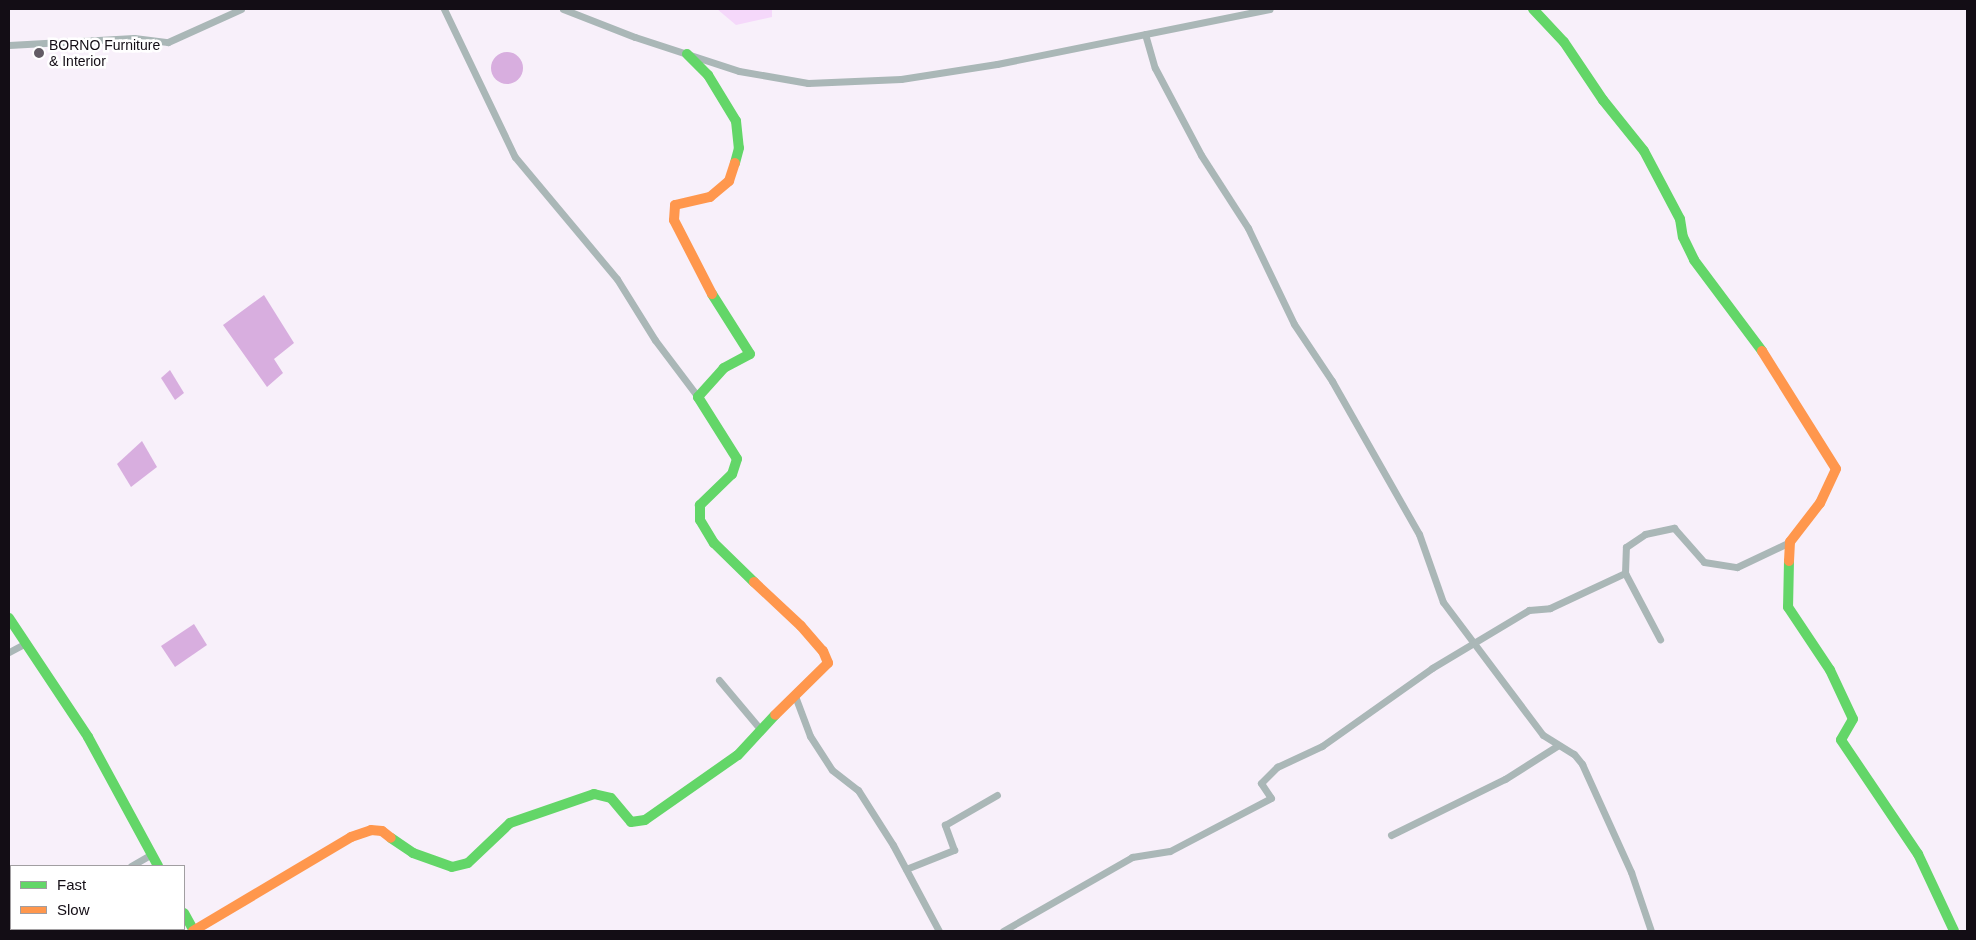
<!DOCTYPE html>
<style>
body{margin:0}
#map{position:relative;width:1976px;height:940px;overflow:hidden;background:#f8f0fa;font-family:Helvetica,sans-serif}
div>[style]{position:absolute}
.green>*{inset:0;background:#f5d8fa}
.water>*{inset:0;background:#d8aedf}
.round{border-radius:50%}
.street>*{height:7px;margin:-3.5px;padding:0 3.5px;transform-origin:3.5px;border-radius:3.5px;background:#aab7b7}
.fast>*{height:10px;margin:-5px;padding:0 5px;transform-origin:5px;border-radius:5px;background:#63d668}
.slow>*{height:10px;margin:-5px;padding:0 5px;transform-origin:5px;border-radius:5px;background:#ff974d}
.dots>*{width:14px;height:14px;translate:-50% -50%;box-sizing:border-box;border:2px solid #fff;border-radius:50%}
span{translate:-50% -50%;white-space:nowrap;text-align:center;line-height:1.15;-webkit-text-stroke:5px #fff;paint-order:stroke}
.poi-label{font-size:14px;color:#130d15}
.left{translate:0 -50%;text-align:left}
.frame{position:absolute;inset:0;border:10px solid #130d15;pointer-events:none}
.legend{position:absolute;left:10px;top:865px;width:175px;height:65px;box-sizing:border-box;background:#fff;border:1px solid #a19ea1;margin:0;padding:6px 9px;list-style:none;font-size:15px;color:#130d15}
.legend li{display:flex;align-items:center;gap:10px;height:25px}
.legend b{width:25px;border:1px solid #a19ea1}
</style>
<div id="map">
<div class="green">
<i style="clip-path:polygon(717px 9px,772px 9px,772px 17px,736px 25px)"></i>
</div>
<div class="water">
<i class="round" style="left:491px;top:52px;width:32px;height:32px"></i>
<i style="clip-path:polygon(264px 295px,294px 343px,274px 359px,283px 373px,267px 387px,223px 325px)"></i>
<i style="clip-path:polygon(170px 370px,184px 393px,175px 400px,161px 378px)"></i>
<i style="clip-path:polygon(142px 441px,157px 467px,131px 487px,117px 464px)"></i>
<i style="clip-path:polygon(194px 624px,207px 645px,175px 667px,161px 646px)"></i>
</div>
<div class="street">
<i style="left:444px;top:9px;width:164px;rotate:64.4deg"></i>
<i style="left:515px;top:157px;width:159px;rotate:50.1deg"></i>
<i style="left:617px;top:279px;width:72px;rotate:58.1deg"></i>
<i style="left:655px;top:340px;width:71px;rotate:53deg"></i>
<i style="left:563px;top:9px;width:77px;rotate:21.3deg"></i>
<i style="left:635px;top:37px;width:109px;rotate:18.1deg"></i>
<i style="left:739px;top:71px;width:70px;rotate:9.9deg"></i>
<i style="left:808px;top:83px;width:93px;rotate:-2.5deg"></i>
<i style="left:901px;top:79px;width:97px;rotate:-8.9deg"></i>
<i style="left:997px;top:64px;width:278px;rotate:-11.4deg"></i>
<i style="left:1145px;top:34px;width:35px;rotate:74deg"></i>
<i style="left:1155px;top:68px;width:98px;rotate:62.1deg"></i>
<i style="left:1201px;top:155px;width:87px;rotate:57.2deg"></i>
<i style="left:1248px;top:228px;width:106px;rotate:64.4deg"></i>
<i style="left:1294px;top:324px;width:69px;rotate:56.3deg"></i>
<i style="left:1332px;top:381px;width:176px;rotate:60.4deg"></i>
<i style="left:1419px;top:534px;width:72px;rotate:70.6deg"></i>
<i style="left:1443px;top:602px;width:166px;rotate:53.1deg"></i>
<i style="left:1543px;top:735px;width:36px;rotate:32deg"></i>
<i style="left:1574px;top:754px;width:13px;rotate:51deg"></i>
<i style="left:1582px;top:764px;width:119px;rotate:65.6deg"></i>
<i style="left:1631px;top:872px;width:62px;rotate:71.3deg"></i>
<i style="left:9px;top:45px;width:125px;rotate:-3.2deg"></i>
<i style="left:134px;top:38px;width:34px;rotate:7deg"></i>
<i style="left:168px;top:42px;width:80px;rotate:-24.3deg"></i>
<i style="left:1625px;top:573px;width:75px;rotate:62.1deg"></i>
<i style="left:9px;top:652px;width:17px;rotate:-28deg"></i>
<i style="left:719px;top:680px;width:65px;rotate:50deg"></i>
<i style="left:795px;top:696px;width:43px;rotate:69.4deg"></i>
<i style="left:810px;top:736px;width:40px;rotate:57.1deg"></i>
<i style="left:832px;top:770px;width:33px;rotate:38deg"></i>
<i style="left:858px;top:790px;width:65px;rotate:57.5deg"></i>
<i style="left:893px;top:845px;width:98px;rotate:61.9deg"></i>
<i style="left:1391px;top:835px;width:127px;rotate:-26.2deg"></i>
<i style="left:1505px;top:779px;width:62px;rotate:-32.4deg"></i>
<i style="left:131px;top:866px;width:24px;rotate:-30deg"></i>
<i style="left:906px;top:869px;width:52px;rotate:-21.6deg"></i>
<i style="left:954px;top:850px;width:27px;rotate:-110deg"></i>
<i style="left:945px;top:825px;width:60px;rotate:-30deg"></i>
<i style="left:20px;top:931px;width:4px;rotate:-27deg"></i>
<i style="left:75px;top:931px;width:4px;rotate:-34deg"></i>
<i style="left:1003px;top:931px;width:149px;rotate:-29.8deg"></i>
<i style="left:1132px;top:857px;width:38px;rotate:-9deg"></i>
<i style="left:1170px;top:851px;width:114px;rotate:-27.7deg"></i>
<i style="left:1271px;top:798px;width:18px;rotate:-124deg"></i>
<i style="left:1261px;top:783px;width:23px;rotate:-45deg"></i>
<i style="left:1277px;top:767px;width:50px;rotate:-25deg"></i>
<i style="left:1322px;top:746px;width:135px;rotate:-35.3deg"></i>
<i style="left:1432px;top:668px;width:113px;rotate:-30.9deg"></i>
<i style="left:1529px;top:610px;width:21px;rotate:-5deg"></i>
<i style="left:1550px;top:608px;width:83px;rotate:-25deg"></i>
<i style="left:1625px;top:573px;width:26px;rotate:-88deg"></i>
<i style="left:1626px;top:547px;width:23px;rotate:-34deg"></i>
<i style="left:1645px;top:534px;width:30px;rotate:-12deg"></i>
<i style="left:1674px;top:528px;width:45px;rotate:48.6deg"></i>
<i style="left:1704px;top:562px;width:33px;rotate:9deg"></i>
<i style="left:1737px;top:567px;width:59px;rotate:-25.3deg"></i>
</div>
<div class="fast">
<i style="left:1533px;top:9px;width:45px;rotate:46.8deg"></i>
<i style="left:1564px;top:42px;width:70px;rotate:56.1deg"></i>
<i style="left:1603px;top:100px;width:65px;rotate:51.2deg"></i>
<i style="left:1644px;top:151px;width:77px;rotate:62.1deg"></i>
<i style="left:1680px;top:219px;width:18px;rotate:81deg"></i>
<i style="left:1683px;top:237px;width:25px;rotate:64deg"></i>
<i style="left:1694px;top:260px;width:114px;rotate:53.2deg"></i>
<i style="left:687px;top:54px;width:30px;rotate:45deg"></i>
<i style="left:708px;top:75px;width:54px;rotate:58.7deg"></i>
<i style="left:736px;top:121px;width:27px;rotate:84deg"></i>
<i style="left:739px;top:148px;width:16px;rotate:105deg"></i>
<i style="left:712px;top:294px;width:71px;rotate:57.7deg"></i>
<i style="left:750px;top:354px;width:30px;rotate:152deg"></i>
<i style="left:724px;top:368px;width:39px;rotate:132deg"></i>
<i style="left:698px;top:397px;width:73px;rotate:57.8deg"></i>
<i style="left:737px;top:459px;width:16px;rotate:108deg"></i>
<i style="left:732px;top:474px;width:45px;rotate:135.9deg"></i>
<i style="left:700px;top:505px;width:15px;rotate:90deg"></i>
<i style="left:700px;top:520px;width:27px;rotate:59deg"></i>
<i style="left:714px;top:543px;width:56px;rotate:44.3deg"></i>
<i style="left:1789px;top:561px;width:46px;rotate:91.2deg"></i>
<i style="left:1788px;top:607px;width:76px;rotate:56.3deg"></i>
<i style="left:1830px;top:670px;width:54px;rotate:64.9deg"></i>
<i style="left:1853px;top:719px;width:24px;rotate:120deg"></i>
<i style="left:1841px;top:740px;width:138px;rotate:56deg"></i>
<i style="left:1918px;top:854px;width:85px;rotate:64.9deg"></i>
<i style="left:9px;top:618px;width:143px;rotate:56.4deg"></i>
<i style="left:88px;top:737px;width:147px;rotate:61.5deg"></i>
<i style="left:391px;top:838px;width:27px;rotate:34deg"></i>
<i style="left:413px;top:853px;width:41px;rotate:19.7deg"></i>
<i style="left:452px;top:867px;width:16px;rotate:-14deg"></i>
<i style="left:468px;top:863px;width:58px;rotate:-43.6deg"></i>
<i style="left:510px;top:823px;width:89px;rotate:-19deg"></i>
<i style="left:594px;top:794px;width:17px;rotate:13deg"></i>
<i style="left:611px;top:798px;width:31px;rotate:50deg"></i>
<i style="left:631px;top:822px;width:14px;rotate:-8deg"></i>
<i style="left:645px;top:820px;width:113px;rotate:-35deg"></i>
<i style="left:738px;top:755px;width:54px;rotate:-47.2deg"></i>
<i style="left:184px;top:913px;width:21px;rotate:61deg"></i>
</div>
<div class="slow">
<i style="left:712px;top:294px;width:83px;rotate:-117.2deg"></i>
<i style="left:674px;top:220px;width:15px;rotate:-86deg"></i>
<i style="left:675px;top:205px;width:36px;rotate:-13deg"></i>
<i style="left:710px;top:197px;width:25px;rotate:-40deg"></i>
<i style="left:729px;top:181px;width:19px;rotate:-72deg"></i>
<i style="left:1762px;top:351px;width:139px;rotate:57.9deg"></i>
<i style="left:1836px;top:469px;width:38px;rotate:115deg"></i>
<i style="left:1820px;top:503px;width:49px;rotate:127.6deg"></i>
<i style="left:1790px;top:542px;width:19px;rotate:93deg"></i>
<i style="left:754px;top:582px;width:64px;rotate:43.1deg"></i>
<i style="left:801px;top:626px;width:33px;rotate:49deg"></i>
<i style="left:823px;top:651px;width:13px;rotate:67deg"></i>
<i style="left:828px;top:663px;width:74px;rotate:135.5deg"></i>
<i style="left:193px;top:931px;width:184px;rotate:-30.7deg"></i>
<i style="left:351px;top:837px;width:21px;rotate:-19deg"></i>
<i style="left:371px;top:830px;width:11px;rotate:5deg"></i>
<i style="left:382px;top:831px;width:11px;rotate:38deg"></i>
</div>
<div class="dots">
<i style="left:39px;top:53px;background:#635c65"></i>
</div>
<div class="poi-label">
<span class="left" style="left:49px;top:53px">BORNO Furniture<br>&amp; Interior</span>
</div>
<div class="frame"></div>
<ul class="legend">
<li><b style="height:6px;background:#63d668"></b>Fast</li>
<li><b style="height:6px;background:#ff974d"></b>Slow</li>
</ul>
</div>
